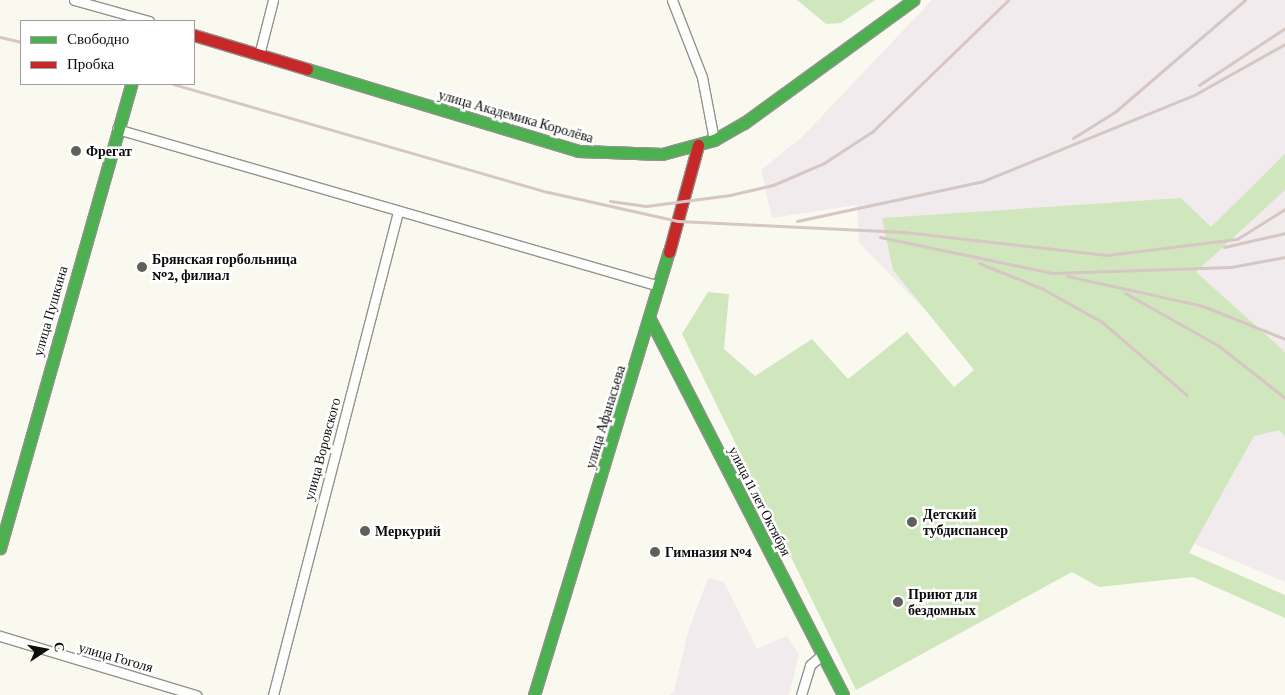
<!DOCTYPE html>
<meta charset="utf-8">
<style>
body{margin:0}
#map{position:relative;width:1285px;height:695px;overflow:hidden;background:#faf9ef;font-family:"Crimson Pro",serif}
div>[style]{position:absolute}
.industrial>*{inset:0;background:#f2ebed}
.forest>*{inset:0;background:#d0e7be}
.roads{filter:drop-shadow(1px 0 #93938e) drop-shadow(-1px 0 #93938e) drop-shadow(0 1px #93938e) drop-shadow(0 -1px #93938e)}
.street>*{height:9px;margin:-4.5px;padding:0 4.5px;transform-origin:4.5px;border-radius:4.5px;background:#fefefd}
.fast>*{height:11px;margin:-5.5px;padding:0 5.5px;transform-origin:5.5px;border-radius:5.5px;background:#4caf50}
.jam>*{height:11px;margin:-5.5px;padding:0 5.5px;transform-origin:5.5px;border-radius:5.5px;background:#c62828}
.rail>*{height:3px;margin:-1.5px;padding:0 1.5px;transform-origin:1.5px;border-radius:1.5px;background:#d6c6c4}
.dots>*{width:14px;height:14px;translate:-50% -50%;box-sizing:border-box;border:2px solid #fff;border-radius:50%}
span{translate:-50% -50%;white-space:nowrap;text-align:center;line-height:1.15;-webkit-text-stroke:5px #fff;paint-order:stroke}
.street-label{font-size:14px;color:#0c0c0c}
.poi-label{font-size:14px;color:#0c0c0c;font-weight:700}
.left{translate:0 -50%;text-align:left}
.legend{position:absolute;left:20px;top:20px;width:175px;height:65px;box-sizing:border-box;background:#fff;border:1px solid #9e9e9e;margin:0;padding:6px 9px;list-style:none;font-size:15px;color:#0c0c0c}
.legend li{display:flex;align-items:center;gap:10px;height:25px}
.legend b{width:25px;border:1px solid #9e9e9e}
.north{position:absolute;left:20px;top:625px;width:50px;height:50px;-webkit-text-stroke:4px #fff;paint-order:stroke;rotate:79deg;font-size:14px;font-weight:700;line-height:20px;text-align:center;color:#0c0c0c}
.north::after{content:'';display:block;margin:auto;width:18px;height:22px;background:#0c0c0c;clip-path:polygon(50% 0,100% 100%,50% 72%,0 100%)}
</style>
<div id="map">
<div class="industrial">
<i style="clip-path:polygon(932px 0,1285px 0,1285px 582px,1128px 516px,859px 243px,857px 205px,772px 218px,761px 170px,803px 136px)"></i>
<i style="clip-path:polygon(708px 578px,724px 582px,757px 649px,787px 636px,799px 654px,789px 695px,669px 695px,674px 691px,688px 632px)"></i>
</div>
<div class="forest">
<i style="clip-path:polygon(797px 0,875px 0,841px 23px,826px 24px)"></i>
<i style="clip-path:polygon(1285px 154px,1285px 190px,1196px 272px,1285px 352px,1285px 436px,1279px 430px,1254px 436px,1189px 553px,1285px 595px,1285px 618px,1193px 577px,1099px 587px,1072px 572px,856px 690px,682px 334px,708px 292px,729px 294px,724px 349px,755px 376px,812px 339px,848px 379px,907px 332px,954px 387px,974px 370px,893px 270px,882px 218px,1181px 198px,1211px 227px)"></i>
</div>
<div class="roads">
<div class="street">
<i style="left:74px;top:0;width:78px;rotate:15.6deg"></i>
<i style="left:672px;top:0;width:83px;rotate:68.7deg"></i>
<i style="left:702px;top:77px;width:64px;rotate:79.2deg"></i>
<i style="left:259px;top:55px;width:57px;rotate:-75.7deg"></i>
<i style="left:117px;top:129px;width:564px;rotate:16.15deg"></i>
<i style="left:0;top:636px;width:205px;rotate:16.8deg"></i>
<i style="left:273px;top:695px;width:500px;rotate:-75.5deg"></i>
<i style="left:801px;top:695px;width:31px;rotate:-73deg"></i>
<i style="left:810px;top:665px;width:16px;rotate:-40deg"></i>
</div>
<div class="fast">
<i style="left:307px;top:69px;width:283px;rotate:16.8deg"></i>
<i style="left:578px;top:151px;width:84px;rotate:2deg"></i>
<i style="left:662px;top:154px;width:54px;rotate:-15.1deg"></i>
<i style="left:714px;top:140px;width:34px;rotate:-30deg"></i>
<i style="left:744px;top:123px;width:209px;rotate:-36deg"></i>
<i style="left:651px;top:321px;width:420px;rotate:62.8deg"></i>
<i style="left:0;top:548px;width:482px;rotate:-74.2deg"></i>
<i style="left:534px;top:695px;width:463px;rotate:-73.1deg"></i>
</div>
<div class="jam">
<i style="left:194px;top:35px;width:118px;rotate:16.7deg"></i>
<i style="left:669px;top:252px;width:111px;rotate:-74.8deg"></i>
</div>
</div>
<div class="rail">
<i style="left:0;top:37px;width:22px;rotate:13deg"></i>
<i style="left:173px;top:84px;width:390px;rotate:16.1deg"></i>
<i style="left:548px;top:192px;width:133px;rotate:12.6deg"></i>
<i style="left:678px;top:221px;width:226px;rotate:2.8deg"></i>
<i style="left:904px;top:232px;width:204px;rotate:6.5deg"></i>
<i style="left:1107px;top:255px;width:131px;rotate:-7deg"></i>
<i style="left:1237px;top:239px;width:57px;rotate:-32deg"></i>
<i style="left:1199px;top:85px;width:103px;rotate:-33.5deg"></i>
<i style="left:1073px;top:138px;width:51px;rotate:-32.1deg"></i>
<i style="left:1116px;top:111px;width:170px;rotate:-40.7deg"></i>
<i style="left:610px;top:201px;width:36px;rotate:8deg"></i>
<i style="left:646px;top:206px;width:85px;rotate:-7.5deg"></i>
<i style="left:730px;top:195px;width:44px;rotate:-13.1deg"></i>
<i style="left:773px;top:185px;width:56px;rotate:-23.3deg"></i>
<i style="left:824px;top:163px;width:59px;rotate:-33.1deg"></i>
<i style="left:873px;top:131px;width:188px;rotate:-44.1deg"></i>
<i style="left:797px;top:221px;width:190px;rotate:-12.1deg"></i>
<i style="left:983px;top:181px;width:228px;rotate:-22.2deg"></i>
<i style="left:1194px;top:95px;width:104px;rotate:-29.3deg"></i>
<i style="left:880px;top:237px;width:177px;rotate:11.8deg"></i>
<i style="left:1053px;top:273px;width:178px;rotate:-1.9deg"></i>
<i style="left:1231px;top:267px;width:55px;rotate:-10.5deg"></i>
<i style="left:1224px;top:247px;width:63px;rotate:-12.9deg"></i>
<i style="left:979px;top:263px;width:69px;rotate:22.1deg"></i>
<i style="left:1043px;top:289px;width:68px;rotate:29.2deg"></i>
<i style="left:1102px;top:322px;width:112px;rotate:40.7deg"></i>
<i style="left:1067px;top:276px;width:139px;rotate:12.4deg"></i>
<i style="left:1203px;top:306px;width:88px;rotate:21.9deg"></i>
<i style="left:1125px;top:293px;width:108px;rotate:29.4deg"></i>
<i style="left:1219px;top:346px;width:84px;rotate:38.2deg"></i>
</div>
<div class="dots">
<i style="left:76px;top:151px;background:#5f5f5b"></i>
<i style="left:142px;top:267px;background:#5f5f5b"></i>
<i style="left:912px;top:522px;background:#5f5f5b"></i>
<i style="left:365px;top:531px;background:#5f5f5b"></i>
<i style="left:655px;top:552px;background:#5f5f5b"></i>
<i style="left:898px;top:602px;background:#5f5f5b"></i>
</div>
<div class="street-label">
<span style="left:516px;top:116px;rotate:16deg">улица Академика Королёва</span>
<span style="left:50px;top:311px;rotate:-74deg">улица Пушкина</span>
<span style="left:605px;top:417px;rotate:-73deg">улица Афанасьева</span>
<span style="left:322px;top:449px;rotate:-75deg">улица Воровского</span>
<span style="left:760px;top:501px;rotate:63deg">улица 11 лет Октября</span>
<span style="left:116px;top:657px;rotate:16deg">улица Гоголя</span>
</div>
<div class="poi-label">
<span class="left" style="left:86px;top:151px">Фрегат</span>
<span class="left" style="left:152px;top:267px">Брянская горбольница<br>№2, филиал</span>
<span class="left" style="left:923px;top:522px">Детский<br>тубдиспансер</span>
<span class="left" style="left:375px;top:531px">Меркурий</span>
<span class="left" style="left:665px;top:552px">Гимназия №4</span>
<span class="left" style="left:908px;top:602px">Приют для<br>бездомных</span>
</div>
<ul class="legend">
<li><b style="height:6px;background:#4caf50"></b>Свободно</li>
<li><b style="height:6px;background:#c62828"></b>Пробка</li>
</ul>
<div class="north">С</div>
</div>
